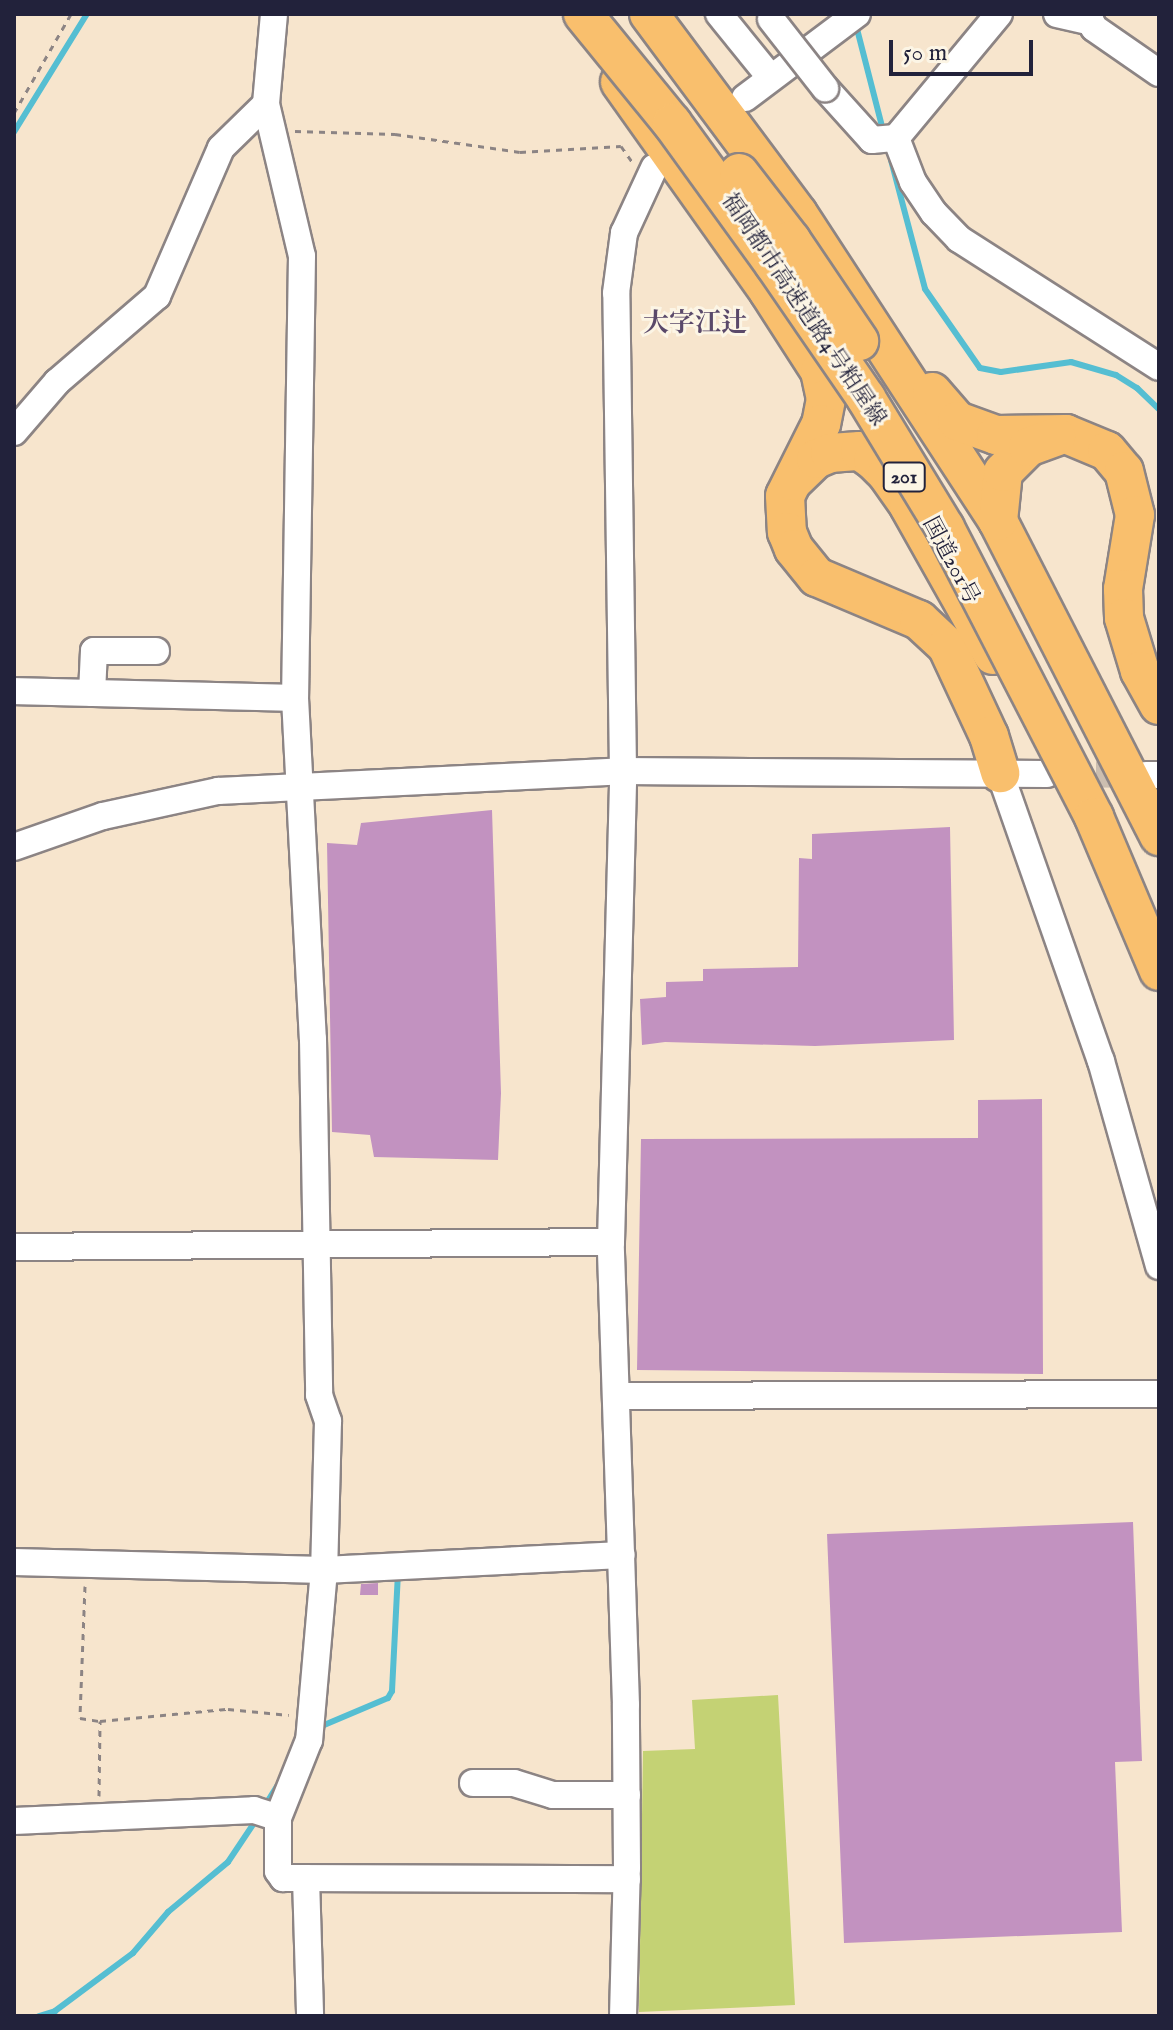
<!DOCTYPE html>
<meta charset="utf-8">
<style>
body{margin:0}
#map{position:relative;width:1173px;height:2030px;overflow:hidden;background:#f7e5cd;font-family:"IM FELL English","Noto Serif JP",serif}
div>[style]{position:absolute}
.green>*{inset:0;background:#c4d274}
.stream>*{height:6px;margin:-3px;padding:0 3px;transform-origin:3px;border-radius:3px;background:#55bed2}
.building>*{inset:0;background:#c292c0}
.minor-tunnel>*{height:26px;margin-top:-13px;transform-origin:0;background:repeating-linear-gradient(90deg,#ccbeb0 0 26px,transparent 0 39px)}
.path>*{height:3px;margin-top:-1.5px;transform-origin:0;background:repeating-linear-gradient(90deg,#8c8484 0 6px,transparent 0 12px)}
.roads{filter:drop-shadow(2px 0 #8c8484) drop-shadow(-2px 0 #8c8484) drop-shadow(0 2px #8c8484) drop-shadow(0 -2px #8c8484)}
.minor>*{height:26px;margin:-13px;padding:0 13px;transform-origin:13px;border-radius:13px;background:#fff}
.highway>*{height:38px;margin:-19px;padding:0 19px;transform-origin:19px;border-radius:19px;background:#f9bf6d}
.bridges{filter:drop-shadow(2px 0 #8c8484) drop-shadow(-2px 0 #8c8484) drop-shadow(0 2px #8c8484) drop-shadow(0 -2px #8c8484)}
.minor-bridge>*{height:26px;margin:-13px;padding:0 13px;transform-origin:13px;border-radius:13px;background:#fff}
.highway-bridge>*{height:38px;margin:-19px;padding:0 19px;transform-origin:19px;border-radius:19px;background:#f9bf6d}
span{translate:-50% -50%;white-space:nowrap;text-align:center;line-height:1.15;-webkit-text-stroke:6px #fcf5e5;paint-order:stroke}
.shield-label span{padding:2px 6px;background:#fcf5e5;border:2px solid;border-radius:6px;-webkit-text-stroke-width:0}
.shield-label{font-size:20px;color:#22223b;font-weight:700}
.street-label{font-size:22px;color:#22223b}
.quarter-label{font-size:26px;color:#5a496a;font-weight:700}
.frame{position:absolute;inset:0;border:16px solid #22223b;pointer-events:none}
.scale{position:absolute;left:889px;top:40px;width:144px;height:36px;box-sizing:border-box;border:4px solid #22223b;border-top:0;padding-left:10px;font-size:24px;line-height:28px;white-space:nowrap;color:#22223b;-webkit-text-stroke:6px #fcf5e5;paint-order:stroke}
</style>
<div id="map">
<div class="green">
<i style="clip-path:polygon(778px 1695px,795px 2005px,639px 2012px,643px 1751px,695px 1749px,692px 1700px)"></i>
</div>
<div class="stream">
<i style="left:856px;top:25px;width:113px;rotate:75.6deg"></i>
<i style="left:14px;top:132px;width:139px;rotate:-58.3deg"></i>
<i style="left:891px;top:160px;width:133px;rotate:75.2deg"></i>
<i style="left:925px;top:289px;width:96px;rotate:55.2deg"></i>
<i style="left:980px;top:368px;width:21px;rotate:11deg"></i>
<i style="left:1001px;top:372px;width:71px;rotate:-8.1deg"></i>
<i style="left:1071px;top:362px;width:47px;rotate:16.1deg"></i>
<i style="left:1116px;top:375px;width:25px;rotate:32deg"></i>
<i style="left:1137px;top:388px;width:30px;rotate:44deg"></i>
<i style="left:317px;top:1728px;width:77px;rotate:-22.9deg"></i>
<i style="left:388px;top:1698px;width:8px;rotate:-60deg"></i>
<i style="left:392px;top:1691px;width:119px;rotate:-87.1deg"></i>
<i style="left:264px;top:1807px;width:25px;rotate:-58deg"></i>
<i style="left:39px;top:2016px;width:17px;rotate:-17deg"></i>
<i style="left:55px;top:2011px;width:97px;rotate:-36.6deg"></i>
<i style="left:133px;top:1953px;width:54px;rotate:-49.5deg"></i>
<i style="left:168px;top:1912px;width:78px;rotate:-39.8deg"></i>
<i style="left:228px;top:1862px;width:54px;rotate:-56.3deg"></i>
</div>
<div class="building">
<i style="clip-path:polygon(492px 810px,501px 1093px,498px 1160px,374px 1157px,370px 1135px,332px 1132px,327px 843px,357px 845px,361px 823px)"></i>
<i style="clip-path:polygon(950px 827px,954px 1040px,815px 1046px,665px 1042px,642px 1045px,640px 999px,666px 997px,666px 982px,703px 981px,703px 969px,798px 967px,799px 858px,812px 859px,812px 834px)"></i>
<i style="clip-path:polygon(1042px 1099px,1043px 1374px,637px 1370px,641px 1139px,978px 1138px,978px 1100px)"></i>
<i style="clip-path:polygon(1133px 1522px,1142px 1761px,1115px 1762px,1122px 1932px,844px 1943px,827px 1534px)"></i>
<i style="clip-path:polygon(378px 1583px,378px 1595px,360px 1595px,361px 1584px)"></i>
</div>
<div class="minor-tunnel">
<i style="left:1057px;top:774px;width:85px;rotate:0.7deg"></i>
</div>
<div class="path">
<i style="left:14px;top:113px;width:114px;rotate:-60.1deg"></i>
<i style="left:295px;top:131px;width:100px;rotate:1.7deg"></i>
<i style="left:395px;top:134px;width:126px;rotate:8.2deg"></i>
<i style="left:520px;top:152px;width:101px;rotate:-3.4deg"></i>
<i style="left:621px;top:146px;width:21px;rotate:55deg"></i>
<i style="left:85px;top:1586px;width:132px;rotate:92.2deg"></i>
<i style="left:80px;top:1718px;width:20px;rotate:9deg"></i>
<i style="left:99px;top:1796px;width:75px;rotate:-89.2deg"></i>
<i style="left:100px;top:1721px;width:129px;rotate:-5.4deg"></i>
<i style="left:228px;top:1709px;width:61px;rotate:5.6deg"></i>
</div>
<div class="roads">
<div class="minor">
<i style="left:274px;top:14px;width:90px;rotate:95.1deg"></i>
<i style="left:266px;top:104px;width:156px;rotate:76.7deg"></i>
<i style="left:302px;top:256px;width:442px;rotate:90.9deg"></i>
<i style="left:295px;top:698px;width:341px;rotate:87deg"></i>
<i style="left:313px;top:1039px;width:356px;rotate:89deg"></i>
<i style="left:319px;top:1395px;width:28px;rotate:71deg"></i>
<i style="left:328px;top:1421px;width:149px;rotate:91.5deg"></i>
<i style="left:324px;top:1570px;width:171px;rotate:95deg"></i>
<i style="left:309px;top:1740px;width:84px;rotate:111.7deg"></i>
<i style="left:278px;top:1818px;width:53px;rotate:90deg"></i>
<i style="left:278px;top:1871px;width:9px;rotate:54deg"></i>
<i style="left:283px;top:1878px;width:23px"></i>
<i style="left:306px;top:1878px;width:138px;rotate:88.3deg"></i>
<i style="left:719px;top:14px;width:81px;rotate:51deg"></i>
<i style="left:1057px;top:14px;width:35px;rotate:13deg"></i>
<i style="left:1086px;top:14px;width:16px;rotate:60deg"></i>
<i style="left:1094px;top:28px;width:79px;rotate:34.7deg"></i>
<i style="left:825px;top:88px;width:70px;rotate:47.9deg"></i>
<i style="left:872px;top:140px;width:24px;rotate:-5deg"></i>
<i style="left:896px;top:138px;width:161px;rotate:-50.3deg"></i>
<i style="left:745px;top:98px;width:140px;rotate:-36.9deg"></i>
<i style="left:896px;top:138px;width:47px;rotate:68.9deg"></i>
<i style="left:913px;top:182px;width:37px;rotate:56deg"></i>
<i style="left:934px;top:213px;width:36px;rotate:46deg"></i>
<i style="left:959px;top:239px;width:237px;rotate:32.6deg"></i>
<i style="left:14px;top:432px;width:66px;rotate:-49.3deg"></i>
<i style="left:57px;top:382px;width:132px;rotate:-40.7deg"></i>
<i style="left:157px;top:296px;width:161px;rotate:-66.6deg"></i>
<i style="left:221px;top:148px;width:63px;rotate:-44.4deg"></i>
<i style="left:14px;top:691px;width:281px;rotate:1.4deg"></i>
<i style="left:92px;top:693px;width:42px;rotate:-87.3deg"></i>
<i style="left:94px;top:651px;width:62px"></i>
<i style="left:1000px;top:773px;width:305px;rotate:70.7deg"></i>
<i style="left:1101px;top:1061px;width:213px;rotate:74.2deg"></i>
<i style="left:1146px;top:775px;width:13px"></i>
<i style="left:14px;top:847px;width:94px;rotate:-19.2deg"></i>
<i style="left:103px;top:816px;width:118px;rotate:-12.3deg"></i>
<i style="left:218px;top:791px;width:405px;rotate:-2.8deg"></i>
<i style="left:623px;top:771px;width:424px;rotate:0.4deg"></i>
<i style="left:14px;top:1247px;width:597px;rotate:-0.48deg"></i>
<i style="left:617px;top:1396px;width:542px;rotate:-0.21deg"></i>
<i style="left:14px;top:1562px;width:310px;rotate:1.5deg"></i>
<i style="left:324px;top:1570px;width:298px;rotate:-2.9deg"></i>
<i style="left:473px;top:1783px;width:41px"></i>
<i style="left:514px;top:1783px;width:41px;rotate:17.1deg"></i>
<i style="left:553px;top:1795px;width:74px"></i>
<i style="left:14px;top:1821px;width:240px;rotate:-2.6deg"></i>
<i style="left:254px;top:1810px;width:25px;rotate:18deg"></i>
<i style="left:306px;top:1878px;width:321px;rotate:0.2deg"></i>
<i style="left:623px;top:2016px;width:148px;rotate:-88.5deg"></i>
<i style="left:627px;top:1868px;width:163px;rotate:-90.4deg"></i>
<i style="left:626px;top:1705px;width:463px;rotate:-91.9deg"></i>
<i style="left:611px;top:1242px;width:471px;rotate:-88.5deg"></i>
<i style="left:623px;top:771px;width:478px;rotate:-90.8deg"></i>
<i style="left:616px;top:293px;width:61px;rotate:-82.4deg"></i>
<i style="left:624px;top:233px;width:72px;rotate:-65.2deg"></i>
</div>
<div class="highway">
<i style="left:649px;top:14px;width:249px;rotate:53.3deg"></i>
<i style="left:798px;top:214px;width:366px;rotate:56.9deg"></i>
<i style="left:998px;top:521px;width:354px;rotate:62.9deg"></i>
<i style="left:620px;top:82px;width:257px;rotate:54.6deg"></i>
<i style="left:769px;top:292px;width:94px;rotate:57.2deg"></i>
<i style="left:820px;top:371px;width:29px;rotate:78deg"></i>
<i style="left:826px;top:399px;width:25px;rotate:101deg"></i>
<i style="left:821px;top:424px;width:80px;rotate:116.6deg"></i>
<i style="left:785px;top:496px;width:36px;rotate:87deg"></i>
<i style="left:787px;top:532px;width:18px;rotate:68deg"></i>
<i style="left:794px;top:549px;width:36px;rotate:51deg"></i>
<i style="left:817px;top:577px;width:111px;rotate:22.9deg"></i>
<i style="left:919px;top:620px;width:38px;rotate:43deg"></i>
<i style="left:947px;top:646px;width:99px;rotate:65deg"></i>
<i style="left:989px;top:736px;width:39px;rotate:73deg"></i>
<i style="left:932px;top:392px;width:38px;rotate:49deg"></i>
<i style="left:957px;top:421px;width:41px;rotate:19.7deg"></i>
<i style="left:996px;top:435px;width:70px;rotate:-0.8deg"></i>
<i style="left:1066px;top:434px;width:44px;rotate:22.5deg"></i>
<i style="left:1107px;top:451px;width:26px;rotate:50deg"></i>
<i style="left:1124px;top:471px;width:45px;rotate:76deg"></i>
<i style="left:1135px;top:515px;width:75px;rotate:99.2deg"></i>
<i style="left:1123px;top:589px;width:29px;rotate:88deg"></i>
<i style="left:1124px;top:618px;width:55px;rotate:73.2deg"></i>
<i style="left:1140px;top:671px;width:39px;rotate:61deg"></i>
<i style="left:793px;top:481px;width:32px;rotate:-44deg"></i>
<i style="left:816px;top:459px;width:15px;rotate:-23deg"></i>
<i style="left:830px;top:453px;width:30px;rotate:-4deg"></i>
<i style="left:860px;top:451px;width:16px;rotate:35deg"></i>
<i style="left:873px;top:460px;width:20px;rotate:45deg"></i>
<i style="left:887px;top:474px;width:39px;rotate:55deg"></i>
<i style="left:909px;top:506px;width:171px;rotate:60.6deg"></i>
<i style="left:998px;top:521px;width:49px;rotate:-84.2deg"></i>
<i style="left:1003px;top:472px;width:35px;rotate:-45deg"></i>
<i style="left:1028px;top:447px;width:30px;rotate:-20deg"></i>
</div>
</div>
<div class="bridges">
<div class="minor-bridge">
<i style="left:771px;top:19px;width:88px;rotate:52deg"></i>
</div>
<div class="highway-bridge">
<i style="left:583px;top:14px;width:141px;rotate:50.8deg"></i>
<i style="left:672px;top:123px;width:174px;rotate:54.1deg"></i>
<i style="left:774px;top:264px;width:163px;rotate:55.5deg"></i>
<i style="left:866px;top:398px;width:152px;rotate:58.7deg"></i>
<i style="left:945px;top:528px;width:325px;rotate:62.7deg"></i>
<i style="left:1094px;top:817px;width:167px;rotate:67.1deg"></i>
<i style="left:739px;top:173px;width:85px;rotate:52.2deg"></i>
<i style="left:791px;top:240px;width:122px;rotate:56deg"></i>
</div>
</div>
<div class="shield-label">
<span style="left:904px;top:477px">201</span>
</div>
<div class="street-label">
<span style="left:803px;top:310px;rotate:56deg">福岡都市高速道路4号粕屋線</span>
<span style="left:950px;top:561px;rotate:62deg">国道201号</span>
</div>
<div class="quarter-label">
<span style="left:695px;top:324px">大字江辻</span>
</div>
<div class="frame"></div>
<div class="scale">50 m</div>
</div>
